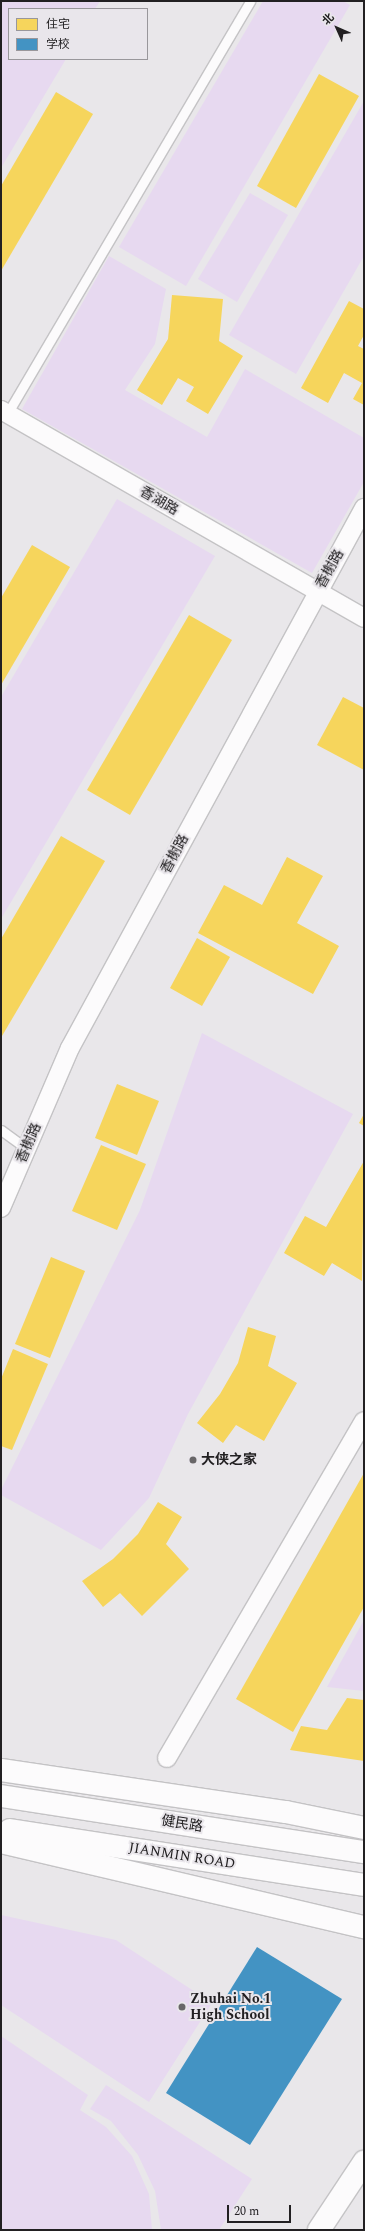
<!DOCTYPE html>
<meta charset="utf-8">
<style>
body{margin:0}
#map{position:relative;width:365px;height:2231px;overflow:hidden;background:#e9e7ea;font-family:Spectral,"Noto Sans SC",serif}
div>[style]{position:absolute}
.green>*{inset:0;background:#e7d9f0}
.homes>*{inset:0;background:#f6d55c}
.schools>*{inset:0;background:#4393c3}
.roads{filter:drop-shadow(1px 0 #c4c3c5) drop-shadow(-1px 0 #c4c3c5) drop-shadow(0 1px #c4c3c5) drop-shadow(0 -1px #c4c3c5)}
.service>*{height:9px;margin:-4.5px;padding:0 4.5px;transform-origin:4.5px;border-radius:4.5px;background:#fcfbfc}
.minor>*{height:18px;margin:-9px;padding:0 9px;transform-origin:9px;border-radius:9px;background:#fcfbfc}
.primary>*{height:22px;margin:-11px;padding:0 11px;transform-origin:11px;border-radius:11px;background:#fcfbfc}
.dots>*{width:11px;height:11px;translate:-50% -50%;box-sizing:border-box;border:2px solid #e9e6eb;border-radius:50%}
span{translate:-50% -50%;white-space:nowrap;text-align:center;line-height:1.15;-webkit-text-stroke:4px #e9e6eb;paint-order:stroke}
.street-label{font-size:14px;color:#222022}
.poi-label{font-size:14px;color:#222022;font-weight:700}
.left{translate:0 -50%;text-align:left}
.frame{position:absolute;inset:0;border:2px solid #222022;pointer-events:none}
.legend{position:absolute;left:8px;top:8px;width:140px;height:52px;box-sizing:border-box;background:#e9e6eb;border:1px solid #99979b;margin:0;padding:5px 7px;list-style:none;font-size:12px;color:#222022}
.legend li{display:flex;align-items:center;gap:8px;height:20px}
.legend b{width:20px;border:1px solid #99979b}
.north{position:absolute;left:317px;top:8px;width:40px;height:40px;-webkit-text-stroke:3px #e9e6eb;paint-order:stroke;rotate:315deg;font-size:11px;font-weight:700;line-height:16px;text-align:center;color:#222022}
.north::after{content:'';display:block;margin:auto;width:14px;height:18px;background:#222022;clip-path:polygon(50% 0,100% 100%,50% 72%,0 100%)}
.scale{position:absolute;left:227px;top:2205px;width:64px;height:18px;box-sizing:border-box;border:2px solid #222022;border-top:0;padding-left:5px;font-size:12px;line-height:14px;white-space:nowrap;color:#222022;-webkit-text-stroke:3px #e9e6eb;paint-order:stroke}
</style>
<div id="map">
<div class="green">
<i style="clip-path:polygon(1px 1px,100px 1px,95px 9px,9px 9px,9px 59px,66px 59px,1px 168px)"></i>
<i style="clip-path:polygon(263px 1px,343px 1px,350px 5px,186px 286px,119px 247px)"></i>
<i style="clip-path:polygon(364px 101px,364px 256px,296px 374px,229px 335px)"></i>
<i style="clip-path:polygon(250px 193px,288px 215px,237px 302px,198px 279px)"></i>
<i style="clip-path:polygon(109px 256px,166px 289px,155px 344px,125px 390px,207px 437px,245px 369px,364px 438px,364px 482px,312px 573px,22px 409px)"></i>
<i style="clip-path:polygon(117px 499px,215px 556px,1px 919px,1px 697px)"></i>
<i style="clip-path:polygon(202px 1033px,353px 1114px,188px 1414px,149px 1498px,101px 1550px,1px 1495px,1px 1490px,140px 1210px)"></i>
<i style="clip-path:polygon(364px 1620px,364px 1691px,327px 1687px)"></i>
<i style="clip-path:polygon(1px 1915px,116px 1940px,212px 2003px,149px 2102px,1px 2005px)"></i>
<i style="clip-path:polygon(1px 2036px,88px 2095px,80px 2110px,106px 2127px,132px 2156px,149px 2194px,152px 2230px,1px 2230px)"></i>
<i style="clip-path:polygon(106px 2085px,252px 2179px,219px 2230px,161px 2230px,155px 2191px,138px 2155px,111px 2121px,90px 2109px)"></i>
</div>
<div class="homes">
<i style="clip-path:polygon(319px 74px,359px 96px,296px 208px,257px 186px)"></i>
<i style="clip-path:polygon(56px 92px,93px 114px,1px 271px,1px 186px)"></i>
<i style="clip-path:polygon(172px 295px,223px 299px,219px 341px,243px 356px,208px 414px,186px 401px,194px 387px,178px 378px,162px 405px,137px 390px,168px 339px)"></i>
<i style="clip-path:polygon(349px 301px,364px 309px,364px 335px,358px 346px,364px 349px,364px 405px,353px 399px,362px 383px,344px 373px,328px 403px,301px 388px)"></i>
<i style="clip-path:polygon(32px 545px,70px 567px,1px 685px,1px 598px)"></i>
<i style="clip-path:polygon(189px 615px,232px 640px,130px 815px,87px 790px)"></i>
<i style="clip-path:polygon(343px 697px,364px 708px,364px 770px,317px 745px)"></i>
<i style="clip-path:polygon(61px 836px,105px 861px,2px 1036px,1px 939px)"></i>
<i style="clip-path:polygon(287px 857px,323px 876px,297px 923px,339px 946px,313px 994px,198px 933px,224px 885px,262px 905px)"></i>
<i style="clip-path:polygon(197px 938px,230px 957px,202px 1006px,170px 988px)"></i>
<i style="clip-path:polygon(117px 1084px,159px 1101px,137px 1155px,95px 1138px)"></i>
<i style="clip-path:polygon(364px 1114px,364px 1126px,359px 1123px)"></i>
<i style="clip-path:polygon(101px 1145px,146px 1164px,117px 1230px,72px 1211px)"></i>
<i style="clip-path:polygon(364px 1161px,362px 1281px,332px 1263px,324px 1276px,284px 1253px,305px 1216px,326px 1227px)"></i>
<i style="clip-path:polygon(51px 1257px,85px 1271px,50px 1358px,15px 1344px)"></i>
<i style="clip-path:polygon(248px 1327px,276px 1336px,268px 1366px,297px 1383px,264px 1441px,236px 1425px,223px 1443px,197px 1423px,220px 1394px,238px 1363px)"></i>
<i style="clip-path:polygon(13px 1349px,48px 1364px,12px 1450px,1px 1446px,1px 1379px)"></i>
<i style="clip-path:polygon(364px 1473px,364px 1607px,293px 1732px,236px 1699px)"></i>
<i style="clip-path:polygon(158px 1502px,182px 1517px,166px 1544px,189px 1569px,142px 1616px,120px 1593px,103px 1607px,82px 1581px,113px 1559px,138px 1534px)"></i>
<i style="clip-path:polygon(347px 1698px,364px 1700px,364px 1761px,290px 1750px,301px 1726px,327px 1730px)"></i>
</div>
<div class="schools">
<i style="clip-path:polygon(257px 1947px,342px 1999px,250px 2145px,166px 2093px)"></i>
</div>
<div class="roads">
<div class="service">
<i style="left:7px;top:414px;width:479px;rotate:-59.5deg"></i>
<i style="left:1px;top:1130px;width:32px;rotate:36deg"></i>
</div>
<div class="minor">
<i style="left:1px;top:410px;width:418px;rotate:29.8deg"></i>
<i style="left:1px;top:1208px;width:174px;rotate:-66.7deg"></i>
<i style="left:70px;top:1048px;width:615px;rotate:-61.43deg"></i>
<i style="left:167px;top:1758px;width:390px;rotate:-59.7deg"></i>
</div>
<div class="primary">
<i style="left:1px;top:1770px;width:288px;rotate:8.4deg"></i>
<i style="left:286px;top:1812px;width:80px;rotate:11.6deg"></i>
<i style="left:1px;top:1796px;width:367px;rotate:8.8deg"></i>
<i style="left:10px;top:1830px;width:358px;rotate:8.8deg"></i>
<i style="left:1px;top:1842px;width:373px;rotate:13.2deg"></i>
<i style="left:319px;top:2230px;width:82px;rotate:-56.5deg"></i>
</div>
</div>
<div class="dots">
<i style="left:193px;top:1460px;background:#686668"></i>
<i style="left:182px;top:2007px;background:#686668"></i>
</div>
<div class="street-label">
<span style="left:159px;top:501px;rotate:30deg">香湖路</span>
<span style="left:330px;top:569px;rotate:-61deg">香榭路</span>
<span style="left:175px;top:854px;rotate:-62deg">香榭路</span>
<span style="left:29px;top:1143px;rotate:-67deg">香榭路</span>
<span style="left:182px;top:1824px;rotate:9deg">健民路</span>
<span style="left:182px;top:1856px;rotate:9deg">JIANMIN ROAD</span>
</div>
<div class="poi-label">
<span class="left" style="left:201px;top:1460px">大侠之家</span>
<span class="left" style="left:190px;top:2007px">Zhuhai No.1<br>High School</span>
</div>
<div class="frame"></div>
<ul class="legend">
<li><b style="height:11px;background:#f6d55c"></b>住宅</li>
<li><b style="height:11px;background:#4393c3"></b>学校</li>
</ul>
<div class="north">北</div>
<div class="scale">20 m</div>
</div>
